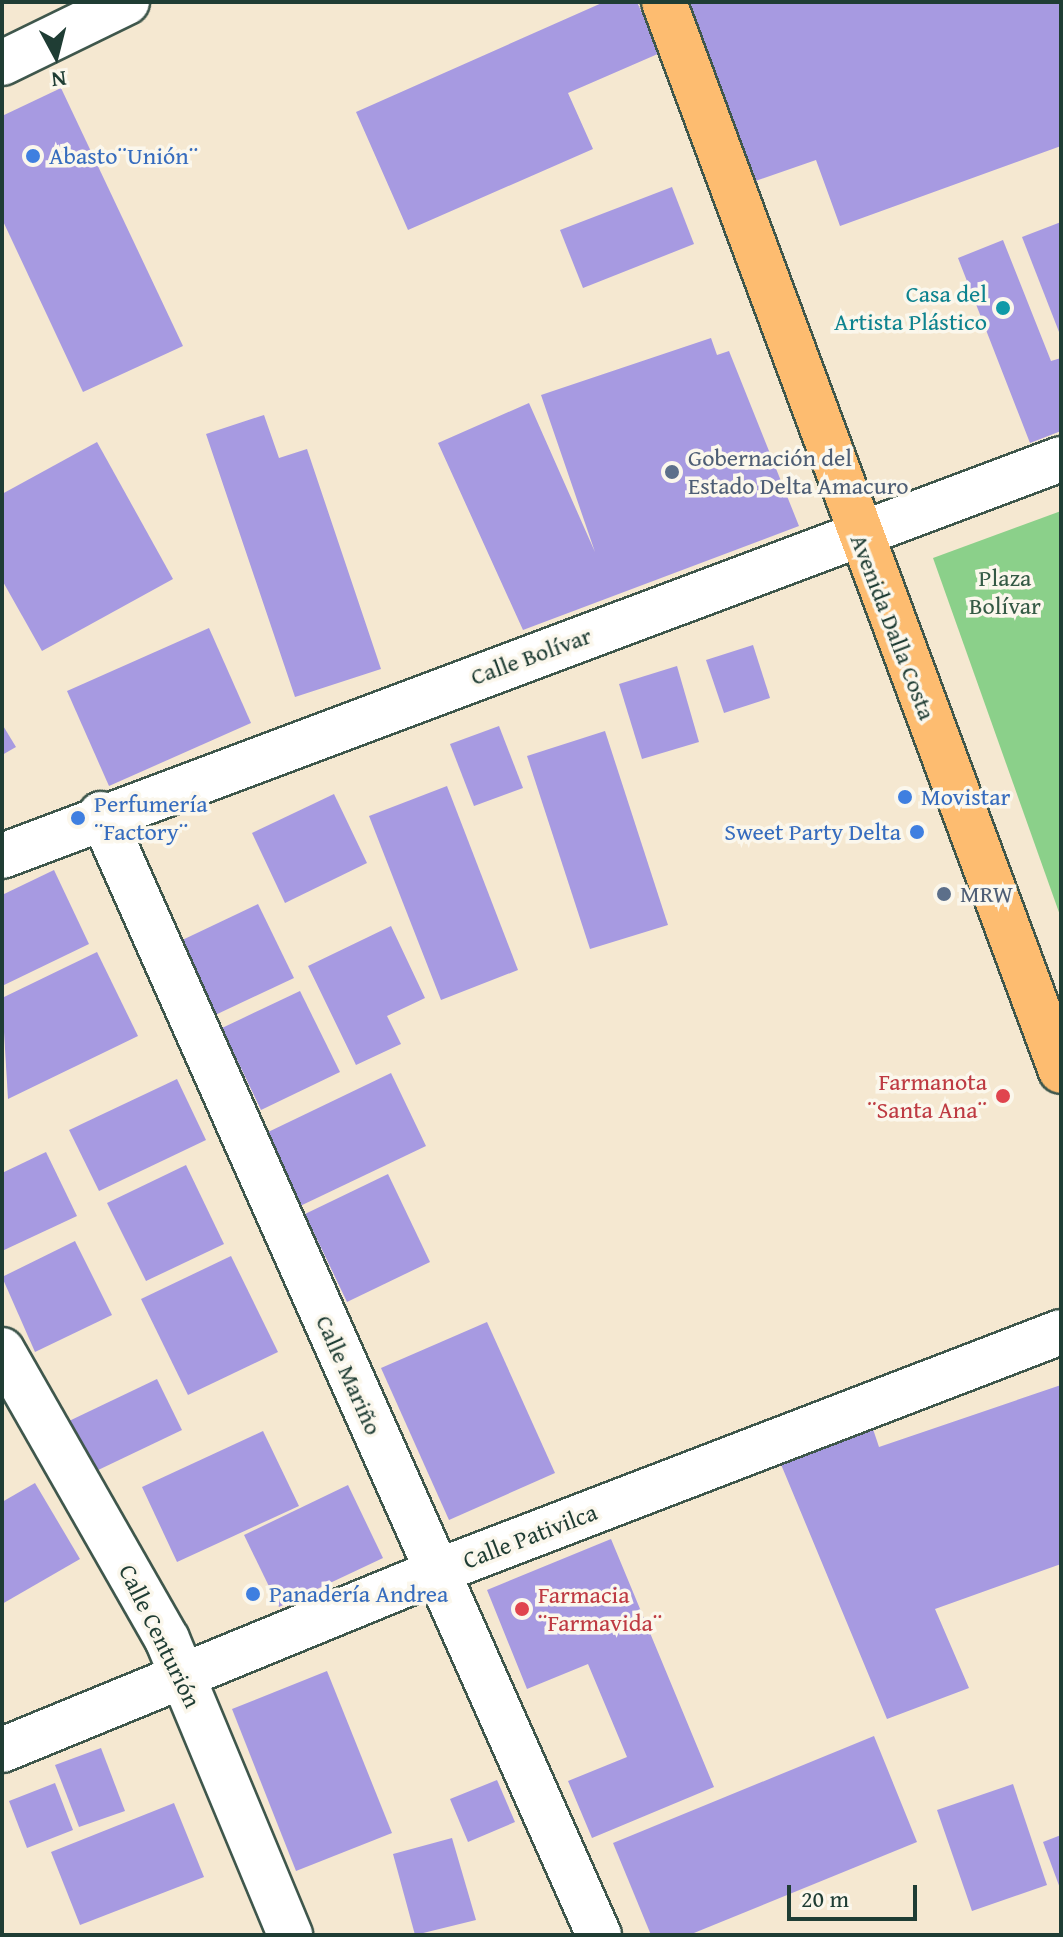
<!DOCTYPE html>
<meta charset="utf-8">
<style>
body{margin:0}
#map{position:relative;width:1063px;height:1937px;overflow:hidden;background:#f5e8d1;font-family:"Gentium Book Plus",serif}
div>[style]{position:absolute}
.green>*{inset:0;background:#8bd08a}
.building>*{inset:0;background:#a79ae1}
.roads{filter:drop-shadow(2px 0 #3f574c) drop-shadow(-2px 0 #3f574c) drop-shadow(0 2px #3f574c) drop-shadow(0 -2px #3f574c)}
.minor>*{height:44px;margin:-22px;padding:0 22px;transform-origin:22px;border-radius:22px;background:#fff}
.major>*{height:44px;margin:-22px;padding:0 22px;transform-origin:22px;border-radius:22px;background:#fdbc70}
.dots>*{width:22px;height:22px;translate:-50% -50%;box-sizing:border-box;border:4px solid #fbf7ec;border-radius:50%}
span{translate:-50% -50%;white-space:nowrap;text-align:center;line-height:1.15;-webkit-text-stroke:7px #fbf7ec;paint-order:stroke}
.shop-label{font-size:24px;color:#366cbe}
.left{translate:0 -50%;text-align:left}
.right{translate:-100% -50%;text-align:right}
.culture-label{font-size:24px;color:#0d838f}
.service-label{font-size:24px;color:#4e5e75}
.park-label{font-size:24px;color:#355a45}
.street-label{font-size:24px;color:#1f3d34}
.health-label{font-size:24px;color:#be3a42}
.frame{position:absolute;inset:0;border:4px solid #1f3d34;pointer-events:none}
.north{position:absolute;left:16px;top:16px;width:80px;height:80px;-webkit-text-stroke:6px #fbf7ec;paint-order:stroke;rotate:173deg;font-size:22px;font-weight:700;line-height:32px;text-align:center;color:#1f3d34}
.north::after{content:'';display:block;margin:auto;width:28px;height:36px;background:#1f3d34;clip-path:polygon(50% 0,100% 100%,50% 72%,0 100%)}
.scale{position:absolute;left:787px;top:1885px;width:130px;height:36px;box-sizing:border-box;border:4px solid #1f3d34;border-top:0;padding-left:10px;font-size:24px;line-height:28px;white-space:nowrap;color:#1f3d34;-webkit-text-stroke:6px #fbf7ec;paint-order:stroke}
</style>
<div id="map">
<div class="green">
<i style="clip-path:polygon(1061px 511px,1061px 918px,933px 558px)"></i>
</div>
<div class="building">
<i style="clip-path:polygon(604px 2px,637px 2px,660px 53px,568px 93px,593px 149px,408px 230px,356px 112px)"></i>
<i style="clip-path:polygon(675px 2px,1061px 2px,1061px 146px,840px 226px,816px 160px,741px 186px)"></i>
<i style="clip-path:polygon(61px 88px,183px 346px,83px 392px,2px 219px,2px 116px)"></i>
<i style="clip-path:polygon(672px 187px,694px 244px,583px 288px,560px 230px)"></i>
<i style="clip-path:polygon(1061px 222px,1061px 337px,1022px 237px)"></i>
<i style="clip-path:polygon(1003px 240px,1051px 361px,1061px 358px,1061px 431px,1030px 443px,958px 258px)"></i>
<i style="clip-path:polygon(711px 338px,717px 355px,729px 351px,799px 526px,523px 630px,438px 443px,529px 403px,595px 552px,541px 395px)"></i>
<i style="clip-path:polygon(264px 415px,279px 458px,307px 449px,381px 669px,295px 697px,206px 434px)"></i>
<i style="clip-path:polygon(97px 442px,173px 579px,42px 651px,2px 580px,2px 494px)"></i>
<i style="clip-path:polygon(209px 628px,251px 723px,109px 786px,67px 691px)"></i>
<i style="clip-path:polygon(753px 645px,770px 698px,724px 713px,706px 660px)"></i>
<i style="clip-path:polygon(677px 666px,699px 742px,642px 759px,619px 684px)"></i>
<i style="clip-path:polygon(2px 724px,16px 747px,2px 755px)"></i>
<i style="clip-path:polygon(499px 726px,523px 788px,474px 806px,450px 744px)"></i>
<i style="clip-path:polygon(605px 731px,668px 925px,590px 949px,527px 756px)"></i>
<i style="clip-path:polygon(447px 786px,518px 970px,441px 1000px,369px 816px)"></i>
<i style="clip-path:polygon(334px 794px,367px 863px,285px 903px,252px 833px)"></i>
<i style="clip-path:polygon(54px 870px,89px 944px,2px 986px,2px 895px)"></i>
<i style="clip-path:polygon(258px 904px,294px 978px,211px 1017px,176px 943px)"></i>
<i style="clip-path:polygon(391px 926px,425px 998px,387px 1016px,401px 1044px,356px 1065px,308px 966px)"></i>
<i style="clip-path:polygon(97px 952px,138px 1036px,8px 1099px,2px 998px)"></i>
<i style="clip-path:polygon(300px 991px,340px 1072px,261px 1110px,222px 1028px)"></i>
<i style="clip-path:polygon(391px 1073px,426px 1146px,298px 1207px,264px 1134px)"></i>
<i style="clip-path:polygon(177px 1079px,206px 1140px,99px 1191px,69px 1130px)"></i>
<i style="clip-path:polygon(46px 1152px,77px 1216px,2px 1251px,2px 1173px)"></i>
<i style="clip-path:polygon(186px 1165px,224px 1244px,146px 1281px,107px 1203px)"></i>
<i style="clip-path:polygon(388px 1174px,430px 1262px,347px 1302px,305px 1214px)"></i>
<i style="clip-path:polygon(75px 1241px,112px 1315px,35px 1352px,2px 1277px)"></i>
<i style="clip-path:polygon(231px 1256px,278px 1352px,188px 1395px,141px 1299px)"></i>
<i style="clip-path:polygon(487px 1322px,555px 1473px,449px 1520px,381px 1368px)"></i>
<i style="clip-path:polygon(157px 1379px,182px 1430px,94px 1472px,69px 1421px)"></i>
<i style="clip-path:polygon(1061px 1385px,1061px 1564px,935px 1609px,969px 1688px,887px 1719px,780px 1462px,871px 1423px,879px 1447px)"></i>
<i style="clip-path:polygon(263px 1431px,299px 1506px,177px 1562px,142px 1487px)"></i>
<i style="clip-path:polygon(35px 1483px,80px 1559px,2px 1604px,2px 1502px)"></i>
<i style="clip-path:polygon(348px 1485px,383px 1558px,279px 1607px,244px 1535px)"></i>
<i style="clip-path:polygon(611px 1539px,714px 1787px,592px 1838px,568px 1781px,627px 1757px,588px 1664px,527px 1689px,487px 1590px)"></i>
<i style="clip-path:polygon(327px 1671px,392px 1833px,296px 1871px,232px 1709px)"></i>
<i style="clip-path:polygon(874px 1736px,917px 1842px,689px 1935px,651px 1935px,613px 1843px)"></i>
<i style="clip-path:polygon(101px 1748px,125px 1811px,79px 1827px,55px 1765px)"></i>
<i style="clip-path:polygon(497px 1780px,515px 1822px,468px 1842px,450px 1799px)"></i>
<i style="clip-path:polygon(55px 1783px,73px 1830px,27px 1848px,9px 1801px)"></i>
<i style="clip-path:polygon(1013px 1784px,1047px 1885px,972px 1911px,937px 1810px)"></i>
<i style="clip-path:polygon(174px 1803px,204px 1877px,80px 1925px,51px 1852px)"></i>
<i style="clip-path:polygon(1061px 1835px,1061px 1891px,1043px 1842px)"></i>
<i style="clip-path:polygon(452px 1838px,476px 1920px,415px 1935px,393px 1854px)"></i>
</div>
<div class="roads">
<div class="minor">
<i style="left:2px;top:63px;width:139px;rotate:-26deg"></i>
<i style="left:101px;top:814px;width:1227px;rotate:66.05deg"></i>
<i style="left:2px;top:856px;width:1131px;rotate:-20.55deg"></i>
<i style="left:2px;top:1350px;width:333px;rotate:60.3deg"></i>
<i style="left:167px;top:1639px;width:321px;rotate:67.4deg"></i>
<i style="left:2px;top:1750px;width:469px;rotate:-22.3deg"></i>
<i style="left:436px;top:1572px;width:669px;rotate:-21.01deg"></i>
</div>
<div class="major">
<i style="left:664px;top:2px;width:1140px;rotate:69.63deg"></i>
</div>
</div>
<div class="dots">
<i style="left:33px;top:156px;background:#3f7fe0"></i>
<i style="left:1003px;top:308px;background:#0f9aa8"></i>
<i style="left:672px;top:472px;background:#5c6f8a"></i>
<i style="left:905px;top:797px;background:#3f7fe0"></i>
<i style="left:78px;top:818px;background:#3f7fe0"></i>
<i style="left:917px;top:832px;background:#3f7fe0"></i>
<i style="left:944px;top:894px;background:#5c6f8a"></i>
<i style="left:1003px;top:1096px;background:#e0444e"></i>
<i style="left:253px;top:1594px;background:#3f7fe0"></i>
<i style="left:522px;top:1609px;background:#e0444e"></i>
</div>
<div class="shop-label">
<span class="left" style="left:49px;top:156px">Abasto¨Unión¨</span>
<span class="left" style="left:921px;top:797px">Movistar</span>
<span class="left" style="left:94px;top:818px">Perfumería<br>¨Factory¨</span>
<span class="right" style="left:901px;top:832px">Sweet Party Delta</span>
<span class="left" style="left:269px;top:1594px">Panadería Andrea</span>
</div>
<div class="culture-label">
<span class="right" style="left:987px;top:308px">Casa del<br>Artista Plástico</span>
</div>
<div class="service-label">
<span class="left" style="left:688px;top:472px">Gobernación del<br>Estado Delta Amacuro</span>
<span class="left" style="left:960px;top:894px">MRW</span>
</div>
<div class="park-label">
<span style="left:1005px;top:592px">Plaza<br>Bolívar</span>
</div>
<div class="street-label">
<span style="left:893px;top:627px;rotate:69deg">Avenida Dalla Costa</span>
<span style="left:531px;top:656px;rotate:-20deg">Calle Bolívar</span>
<span style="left:349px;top:1375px;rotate:66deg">Calle Mariño</span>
<span style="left:530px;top:1536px;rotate:-21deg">Calle Pativilca</span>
<span style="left:160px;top:1636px;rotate:64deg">Calle Centurión</span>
</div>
<div class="health-label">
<span class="right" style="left:987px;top:1096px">Farmanota<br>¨Santa Ana¨</span>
<span class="left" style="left:538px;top:1609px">Farmacia<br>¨Farmavida¨</span>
</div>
<div class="frame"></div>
<div class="north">N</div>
<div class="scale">20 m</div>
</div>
